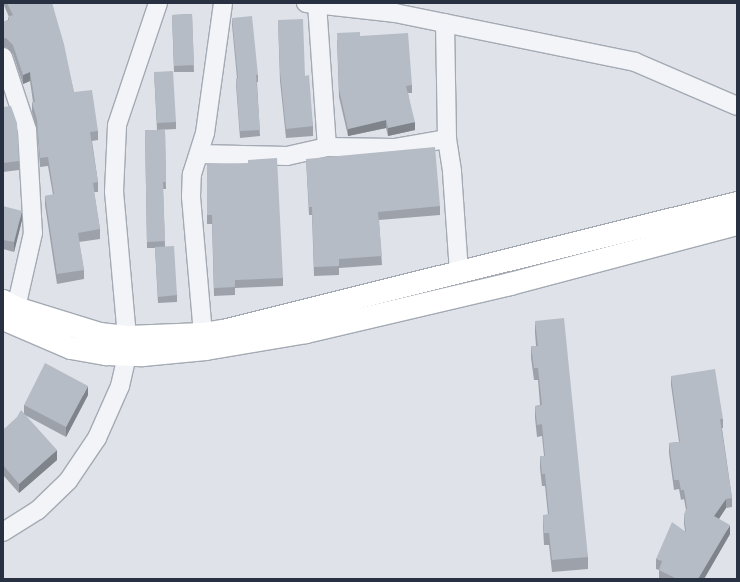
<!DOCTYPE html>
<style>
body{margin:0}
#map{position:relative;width:740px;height:582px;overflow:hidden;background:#dfe3e9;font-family:"Source Sans 3",sans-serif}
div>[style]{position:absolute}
.roads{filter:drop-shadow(1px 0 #a4aab3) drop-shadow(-1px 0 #a4aab3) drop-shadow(0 1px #a4aab3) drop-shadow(0 -1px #a4aab3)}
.street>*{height:18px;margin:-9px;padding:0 9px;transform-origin:9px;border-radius:9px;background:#f2f4f7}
.secondary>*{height:22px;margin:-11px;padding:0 11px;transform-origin:11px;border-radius:11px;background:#fff}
.wall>*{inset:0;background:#9da2aa}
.shaded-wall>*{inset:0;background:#7f848b}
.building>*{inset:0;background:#b6bcc6}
span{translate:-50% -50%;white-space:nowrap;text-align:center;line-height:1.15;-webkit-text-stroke:3.5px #eff2f7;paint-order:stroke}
.frame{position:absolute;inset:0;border:4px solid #273141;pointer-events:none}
</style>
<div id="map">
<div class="roads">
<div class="street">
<i style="left:306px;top:3px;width:90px;rotate:6.4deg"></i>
<i style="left:395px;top:13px;width:245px;rotate:11.5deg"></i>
<i style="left:635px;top:62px;width:111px;rotate:23.3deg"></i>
<i style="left:317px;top:4px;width:143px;rotate:86deg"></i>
<i style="left:445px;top:23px;width:116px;rotate:89deg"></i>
<i style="left:447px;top:139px;width:33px;rotate:81deg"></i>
<i style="left:452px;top:172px;width:100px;rotate:86deg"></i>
<i style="left:3px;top:57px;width:77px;rotate:71.8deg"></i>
<i style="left:27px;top:130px;width:103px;rotate:86.7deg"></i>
<i style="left:33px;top:233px;width:77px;rotate:102.8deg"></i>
<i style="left:199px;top:154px;width:88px;rotate:1.3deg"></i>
<i style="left:287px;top:156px;width:41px;rotate:-12.7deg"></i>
<i style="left:327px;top:147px;width:67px;rotate:0.9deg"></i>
<i style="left:394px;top:148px;width:54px;rotate:-9.6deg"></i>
<i style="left:203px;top:334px;width:138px;rotate:-95deg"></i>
<i style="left:191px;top:197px;width:23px;rotate:-88deg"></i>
<i style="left:192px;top:174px;width:43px;rotate:-72.4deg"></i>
<i style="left:205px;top:133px;width:131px;rotate:-82.1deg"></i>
<i style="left:3px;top:532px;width:41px;rotate:-32.2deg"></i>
<i style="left:38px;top:510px;width:42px;rotate:-44deg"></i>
<i style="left:68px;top:481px;width:52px;rotate:-56deg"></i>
<i style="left:97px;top:438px;width:57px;rotate:-66.1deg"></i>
<i style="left:120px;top:386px;width:32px;rotate:-77deg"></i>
<i style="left:127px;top:355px;width:18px;rotate:-90deg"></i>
<i style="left:127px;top:337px;width:146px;rotate:-95.1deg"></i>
<i style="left:114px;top:192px;width:67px;rotate:-87.4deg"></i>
<i style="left:117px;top:125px;width:129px;rotate:-71.4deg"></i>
</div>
<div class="secondary">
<i style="left:3px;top:301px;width:15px;rotate:28deg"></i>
<i style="left:16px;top:308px;width:88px;rotate:17.2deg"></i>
<i style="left:100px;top:334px;width:27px;rotate:6deg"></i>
<i style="left:127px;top:337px;width:76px;rotate:-2.3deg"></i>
<i style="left:203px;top:334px;width:20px;rotate:-9deg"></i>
<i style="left:223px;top:331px;width:530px;rotate:-13.98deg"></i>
<i style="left:3px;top:319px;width:74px;rotate:23.1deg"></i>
<i style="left:71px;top:348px;width:36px;rotate:10deg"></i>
<i style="left:106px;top:354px;width:37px;rotate:2deg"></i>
<i style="left:143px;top:355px;width:63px;rotate:-5.4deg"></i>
<i style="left:206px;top:349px;width:101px;rotate:-9.6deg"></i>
<i style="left:306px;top:332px;width:210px;rotate:-13.2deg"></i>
<i style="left:510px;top:284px;width:235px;rotate:-14.8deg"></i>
</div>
</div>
<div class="wall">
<i style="clip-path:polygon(3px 3px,52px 3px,74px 92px,98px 131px,98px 140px,92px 141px,98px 182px,98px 192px,94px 192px,100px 229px,100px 239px,79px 242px,84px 270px,84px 279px,57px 284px,45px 205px,45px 196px,53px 195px,48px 166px,40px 167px,37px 129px,32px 112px,32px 102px,33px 102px,30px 81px,23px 84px,13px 54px,6px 47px,3px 47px,3px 22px,8px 20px,8px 17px,9px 17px)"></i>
<i style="clip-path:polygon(192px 14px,194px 72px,174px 72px,172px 15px)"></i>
<i style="clip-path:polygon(232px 18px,258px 75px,258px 82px,257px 82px,260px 136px,240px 138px,236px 85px,236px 79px,237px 78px,232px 25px)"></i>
<i style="clip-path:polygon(278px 20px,305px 76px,313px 126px,313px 136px,286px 138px,280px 81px)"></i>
<i style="clip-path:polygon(360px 36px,412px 85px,412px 93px,408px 93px,415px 130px,388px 136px,386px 128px,348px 136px,339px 97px,337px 40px)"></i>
<i style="clip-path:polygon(154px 72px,176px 122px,176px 129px,157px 130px)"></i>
<i style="clip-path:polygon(3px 107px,19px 161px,19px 170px,3px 172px)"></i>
<i style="clip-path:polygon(145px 130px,165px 130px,166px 189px,163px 189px,165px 246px,177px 295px,177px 302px,158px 303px,155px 248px,147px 248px)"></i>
<i style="clip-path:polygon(306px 159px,440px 206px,440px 215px,379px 220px,382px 265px,339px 268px,339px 275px,314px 276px,312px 215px,309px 215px)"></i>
<i style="clip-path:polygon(207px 164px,283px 278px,283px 286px,235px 288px,235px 295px,214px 296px,212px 224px,207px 224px)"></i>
<i style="clip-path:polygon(3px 206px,22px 220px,14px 252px,3px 249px)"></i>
<i style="clip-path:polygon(535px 321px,588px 557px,588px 569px,552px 572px,549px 545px,544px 545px,543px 527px,543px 515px,548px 515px,545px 486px,542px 486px,540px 468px,540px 456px,544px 456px,542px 436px,537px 437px,535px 418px,535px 406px,540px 405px,538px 380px,534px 380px,531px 358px,531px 346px,536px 346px,535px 333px)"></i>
<i style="clip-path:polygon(671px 376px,723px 419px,723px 428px,722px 428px,732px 498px,732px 507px,726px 508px,719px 519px,730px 534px,704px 579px,659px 579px,659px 570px,656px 569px,656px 559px,685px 531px,684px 524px,684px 515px,686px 510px,684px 499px,681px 500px,679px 489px,674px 490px,669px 453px,669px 443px,679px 442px,671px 385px)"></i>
<i style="clip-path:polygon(88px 395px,66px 437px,25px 415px,57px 460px,19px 493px,3px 475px,3px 430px,24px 413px,24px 405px)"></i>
</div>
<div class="shaded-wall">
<i style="clip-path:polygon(30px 72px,30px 81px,23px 84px,23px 75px)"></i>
<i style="clip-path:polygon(386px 120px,386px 128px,348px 136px,348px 129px)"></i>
<i style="clip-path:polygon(415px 122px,415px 130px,388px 136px,388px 128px)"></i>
<i style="clip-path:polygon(22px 211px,22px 220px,14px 252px,14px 242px)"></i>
<i style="clip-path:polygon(88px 386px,88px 395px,66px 437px,66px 427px)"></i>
<i style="clip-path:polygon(57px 450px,57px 460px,19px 493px,19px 484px)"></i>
<i style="clip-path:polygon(726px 499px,726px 508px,714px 526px,714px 516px)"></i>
<i style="clip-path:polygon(730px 525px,730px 534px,704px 579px,698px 579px)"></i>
</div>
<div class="building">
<i style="clip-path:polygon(7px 3px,52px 3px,64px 44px,74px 92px,92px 90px,98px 131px,90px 132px,98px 182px,93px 183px,100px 229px,78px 233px,84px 270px,57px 274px,45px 196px,54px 194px,48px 157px,40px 158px,37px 120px,32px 102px,35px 102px,30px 72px,23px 75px,13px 45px,6px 38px,3px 38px,3px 22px,9px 20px,8px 17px,13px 15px)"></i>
<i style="clip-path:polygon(192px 14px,194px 65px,174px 66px,172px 15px)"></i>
<i style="clip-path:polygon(252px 16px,258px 75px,256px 75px,260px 130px,240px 131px,236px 79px,238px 78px,232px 18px)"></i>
<i style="clip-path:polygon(303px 19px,305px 76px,309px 75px,313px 126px,286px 129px,280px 71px,278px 20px)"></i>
<i style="clip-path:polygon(360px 32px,360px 36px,408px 33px,412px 85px,406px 86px,415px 122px,388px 128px,386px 120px,348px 129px,339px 89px,337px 33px)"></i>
<i style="clip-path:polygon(173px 71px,176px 122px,157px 123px,154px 72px)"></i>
<i style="clip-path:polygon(11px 106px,17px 123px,19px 161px,3px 163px,3px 107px)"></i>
<i style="clip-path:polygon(145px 130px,165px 130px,166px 182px,163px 182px,165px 241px,147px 242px)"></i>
<i style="clip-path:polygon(435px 147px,440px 206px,378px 212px,382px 256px,339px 259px,339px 266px,314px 267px,312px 207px,309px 207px,306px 159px)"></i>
<i style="clip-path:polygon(277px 158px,283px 278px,235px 280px,235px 287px,214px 288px,212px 215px,207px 215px,207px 164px,248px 163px,248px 160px)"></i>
<i style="clip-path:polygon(3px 206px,22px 211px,14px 242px,3px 240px)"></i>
<i style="clip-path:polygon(174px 246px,177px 295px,158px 297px,155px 247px)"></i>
<i style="clip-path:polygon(564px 318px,588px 557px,552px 560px,549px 533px,544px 533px,543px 515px,549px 514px,545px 474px,542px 474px,540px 456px,545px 456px,542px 424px,537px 425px,535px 406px,542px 405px,538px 368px,534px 368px,531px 346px,538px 346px,535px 321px)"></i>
<i style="clip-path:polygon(45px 363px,88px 386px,66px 427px,24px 405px)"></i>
<i style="clip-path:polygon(715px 369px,723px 419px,720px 419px,732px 498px,726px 499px,714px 516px,730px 525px,698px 579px,677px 579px,659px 570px,662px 561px,656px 559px,672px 522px,686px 532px,684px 515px,687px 508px,684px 490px,681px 490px,679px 480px,674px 480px,669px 443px,680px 442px,671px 376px)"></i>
<i style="clip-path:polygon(21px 410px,57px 450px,19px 484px,3px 465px,3px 430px,17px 417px)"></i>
</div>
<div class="frame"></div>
</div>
